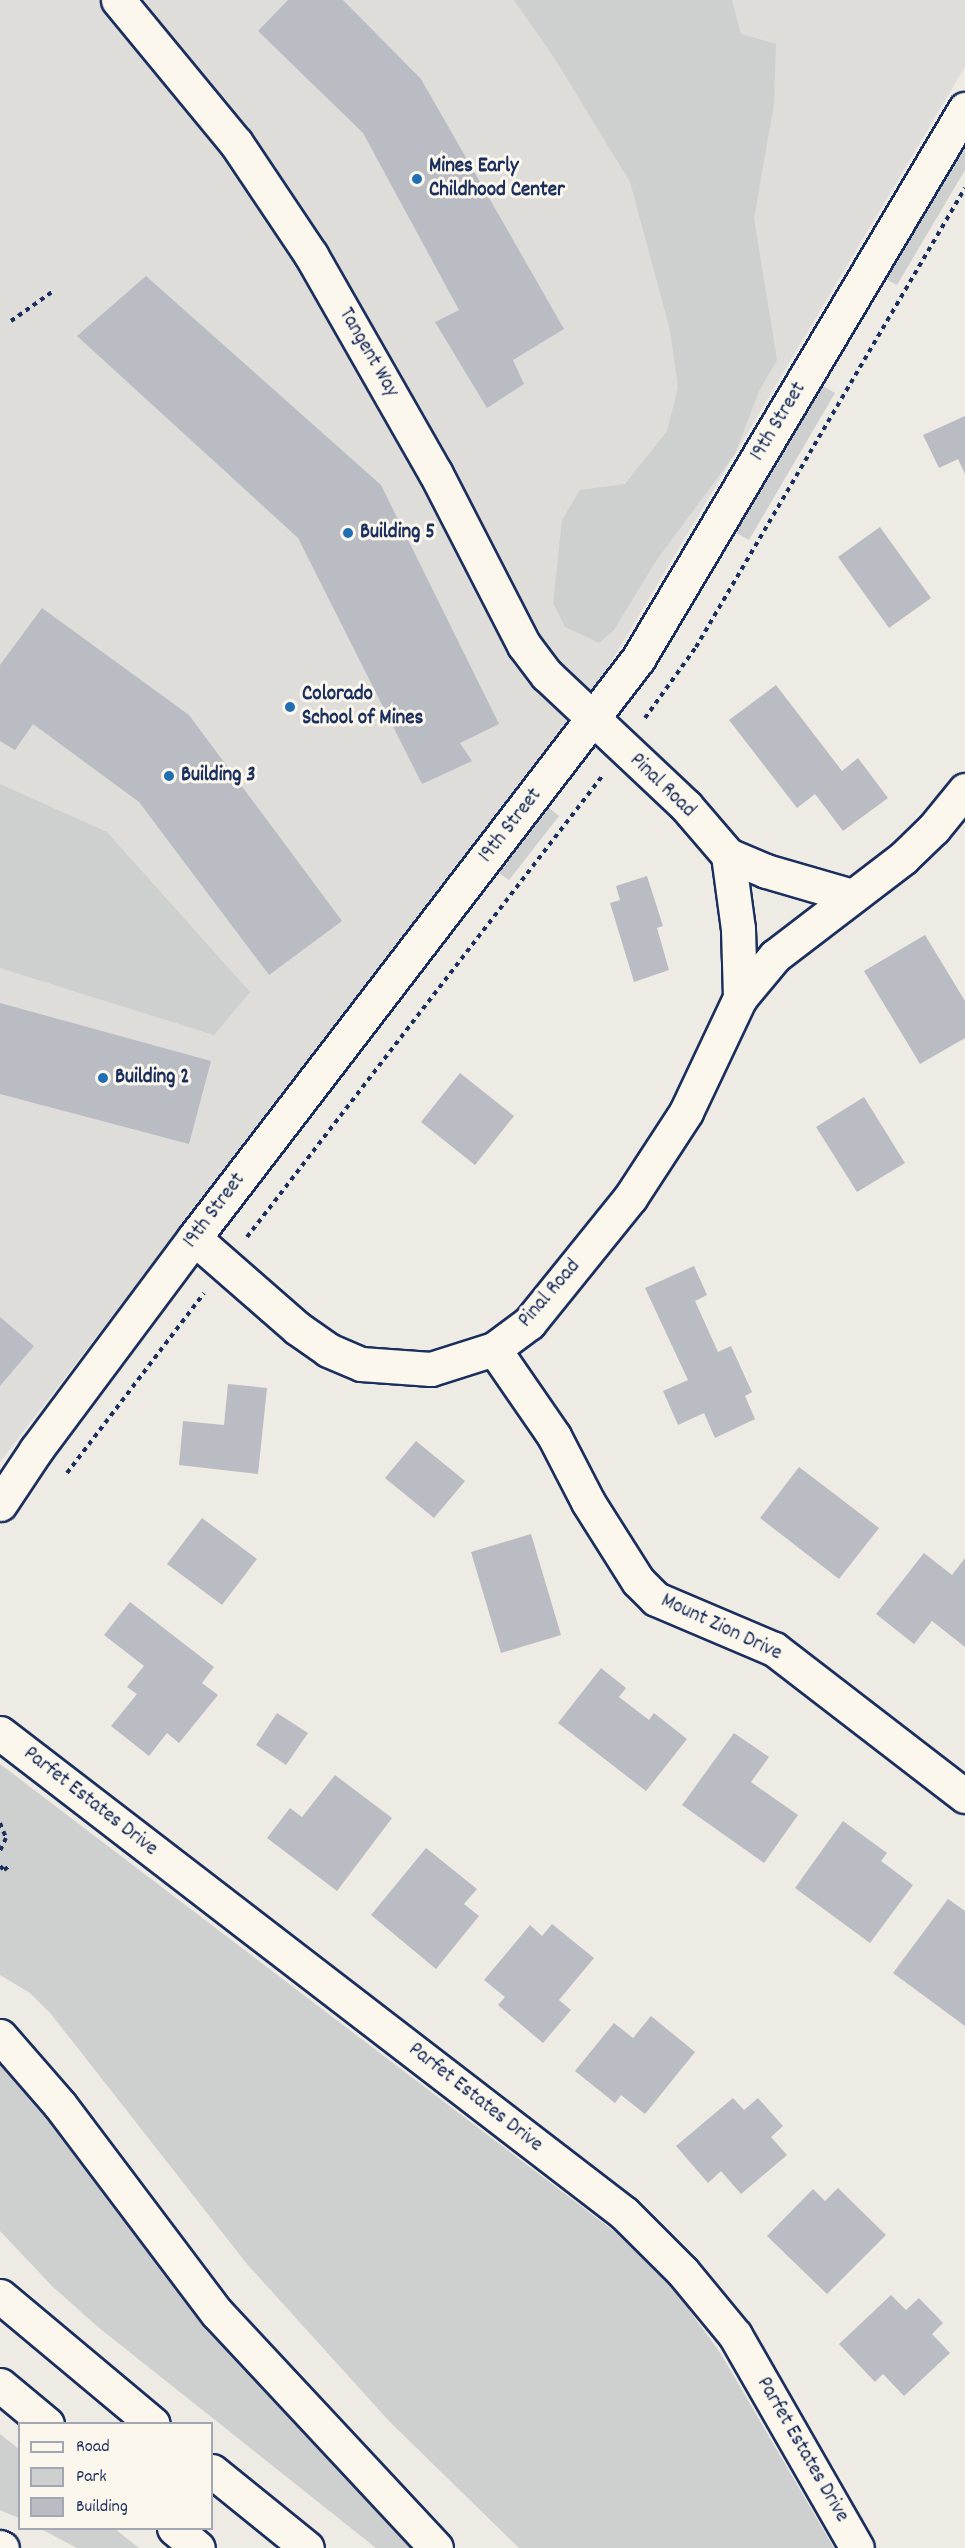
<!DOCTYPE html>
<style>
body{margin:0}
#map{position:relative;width:965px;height:2548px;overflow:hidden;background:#eeebe4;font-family:Dekko,sans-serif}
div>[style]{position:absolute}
.built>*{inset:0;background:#deddda}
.green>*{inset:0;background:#cecfcf}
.building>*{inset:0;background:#b9bcc3}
.path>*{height:4px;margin-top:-2px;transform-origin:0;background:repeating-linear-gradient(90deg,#1b2f5e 0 4.5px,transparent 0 9px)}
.roads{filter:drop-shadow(2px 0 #1b2f5e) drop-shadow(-2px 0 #1b2f5e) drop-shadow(0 2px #1b2f5e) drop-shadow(0 -2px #1b2f5e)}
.street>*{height:33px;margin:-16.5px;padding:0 16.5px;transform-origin:16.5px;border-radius:16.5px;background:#fbf7ec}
.secondary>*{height:33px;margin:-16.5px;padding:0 16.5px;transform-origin:16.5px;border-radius:16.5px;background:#fbf7ec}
.highway>*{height:33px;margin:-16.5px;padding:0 16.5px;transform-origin:16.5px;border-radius:16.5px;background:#fbf7ec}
.dots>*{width:16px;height:16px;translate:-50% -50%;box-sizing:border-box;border:3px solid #fbf7ec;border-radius:50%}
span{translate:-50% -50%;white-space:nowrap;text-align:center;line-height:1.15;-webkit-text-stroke:6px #fbf7ec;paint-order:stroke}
.poi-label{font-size:21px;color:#1b2f5e;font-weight:700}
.left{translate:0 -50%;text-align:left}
.street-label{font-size:21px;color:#1b2f5e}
.legend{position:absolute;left:18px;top:2422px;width:195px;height:108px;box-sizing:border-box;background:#fbf7ec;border:2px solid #a1a7b3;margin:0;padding:8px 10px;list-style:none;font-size:18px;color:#1b2f5e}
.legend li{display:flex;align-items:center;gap:12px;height:30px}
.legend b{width:30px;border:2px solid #a1a7b3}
</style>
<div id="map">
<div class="built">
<i style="clip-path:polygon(0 0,965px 0,965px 67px,601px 679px,0 1462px)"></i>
</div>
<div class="green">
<i style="clip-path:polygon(514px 0,732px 0,741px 34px,776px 44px,774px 104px,754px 218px,777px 360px,759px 391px,735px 454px,656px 561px,614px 630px,599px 643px,565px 627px,553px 603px,562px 520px,580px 490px,625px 484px,667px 431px,678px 387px,670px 330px,630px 182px,555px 59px)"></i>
<i style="clip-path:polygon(965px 143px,965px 170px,897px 285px,886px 279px)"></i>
<i style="clip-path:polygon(823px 386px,835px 393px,749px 540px,736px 533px)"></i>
<i style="clip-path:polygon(0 784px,107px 832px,250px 992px,214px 1035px,0 968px)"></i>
<i style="clip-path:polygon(549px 808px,559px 816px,509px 880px,499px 873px)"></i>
<i style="clip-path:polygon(0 1764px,627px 2241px,679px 2296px,721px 2354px,834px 2548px,519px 2548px,389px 2421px,247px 2264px,51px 2014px,30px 1993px,0 1975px)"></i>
<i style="clip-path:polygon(0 2058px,419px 2548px,376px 2548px,98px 2327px,53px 2287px,0 2231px)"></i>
<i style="clip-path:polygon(0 2434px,19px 2449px,19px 2518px,0 2510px)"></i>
<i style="clip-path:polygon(41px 2529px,115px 2529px,139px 2548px,77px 2548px)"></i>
</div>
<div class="building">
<i style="clip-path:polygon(288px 0,343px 0,421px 79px,564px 329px,513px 360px,524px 384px,487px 408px,435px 322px,459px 310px,363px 133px,258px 31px)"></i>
<i style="clip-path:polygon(146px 276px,381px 485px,499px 724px,460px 743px,472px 761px,422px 784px,298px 538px,77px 336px)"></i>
<i style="clip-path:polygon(965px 416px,965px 474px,958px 459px,939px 468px,923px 435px)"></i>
<i style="clip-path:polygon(880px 527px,931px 598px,889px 628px,838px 557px)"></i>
<i style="clip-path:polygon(42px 608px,189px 715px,342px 921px,269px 975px,139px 802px,33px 724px,15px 750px,0 741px,0 665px)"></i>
<i style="clip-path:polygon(776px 685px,842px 771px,858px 758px,888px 798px,843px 831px,815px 794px,797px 808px,729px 720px)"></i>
<i style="clip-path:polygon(647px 876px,663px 926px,657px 928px,669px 970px,634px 982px,610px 903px,620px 900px,616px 886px)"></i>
<i style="clip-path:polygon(925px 935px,965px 1001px,965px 1038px,920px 1064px,864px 971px)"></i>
<i style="clip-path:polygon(0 1003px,211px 1061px,189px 1144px,0 1094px)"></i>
<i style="clip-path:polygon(460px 1073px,514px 1116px,475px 1165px,421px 1122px)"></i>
<i style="clip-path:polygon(864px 1097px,905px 1163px,857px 1192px,816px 1127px)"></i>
<i style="clip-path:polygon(694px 1266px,707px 1295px,695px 1301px,718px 1352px,731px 1346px,752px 1392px,745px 1396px,755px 1419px,715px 1438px,704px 1413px,678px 1425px,663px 1391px,688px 1380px,645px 1288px)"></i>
<i style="clip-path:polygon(0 1317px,34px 1346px,0 1386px)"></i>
<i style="clip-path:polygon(228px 1384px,267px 1388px,258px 1474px,179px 1465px,183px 1421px,224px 1425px)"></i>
<i style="clip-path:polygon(416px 1441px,465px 1481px,434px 1518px,385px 1478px)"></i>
<i style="clip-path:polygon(799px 1467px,879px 1528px,839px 1579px,760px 1518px)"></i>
<i style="clip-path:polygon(202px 1518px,257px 1559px,222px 1605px,167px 1564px)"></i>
<i style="clip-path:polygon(531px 1534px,561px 1635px,501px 1653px,471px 1552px)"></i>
<i style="clip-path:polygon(924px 1553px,952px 1575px,965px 1558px,965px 1647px,932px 1621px,914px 1644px,876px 1614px)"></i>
<i style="clip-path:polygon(130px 1602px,214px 1667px,202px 1683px,218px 1695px,179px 1743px,167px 1733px,149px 1756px,111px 1726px,137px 1694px,127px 1687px,144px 1666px,104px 1635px)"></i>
<i style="clip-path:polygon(601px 1668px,626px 1688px,619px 1697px,649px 1720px,654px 1713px,687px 1739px,646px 1791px,558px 1723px)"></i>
<i style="clip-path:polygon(277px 1713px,308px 1733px,286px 1765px,256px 1745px)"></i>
<i style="clip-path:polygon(734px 1733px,769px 1757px,751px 1782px,798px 1815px,764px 1863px,682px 1805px)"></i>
<i style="clip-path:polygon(335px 1775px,392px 1818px,337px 1891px,267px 1838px,290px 1808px,302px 1817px)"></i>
<i style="clip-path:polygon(843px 1821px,887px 1853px,881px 1861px,913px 1885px,870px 1943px,795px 1888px)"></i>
<i style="clip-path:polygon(426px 1848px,477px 1889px,464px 1904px,479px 1916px,436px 1969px,371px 1915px)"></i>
<i style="clip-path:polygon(948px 1899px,965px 1911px,965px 2026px,893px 1973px)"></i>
<i style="clip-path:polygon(552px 1924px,594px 1958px,559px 2000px,571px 2010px,543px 2043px,498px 2005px,505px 1997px,484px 1980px,530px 1925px,542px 1936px)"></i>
<i style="clip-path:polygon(651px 2016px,695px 2052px,645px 2114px,621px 2095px,615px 2103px,575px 2071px,614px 2023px,633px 2038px)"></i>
<i style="clip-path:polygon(733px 2098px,744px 2110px,758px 2098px,783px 2126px,771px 2137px,787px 2155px,741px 2194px,721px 2171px,708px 2183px,676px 2146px)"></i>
<i style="clip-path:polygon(838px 2188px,886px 2235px,827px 2294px,767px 2236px,813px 2189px,825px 2201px)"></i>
<i style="clip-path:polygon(891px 2295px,906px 2310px,919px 2298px,943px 2323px,932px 2334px,950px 2353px,904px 2396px,883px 2374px,875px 2382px,839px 2344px)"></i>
</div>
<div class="path">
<i style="left:11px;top:321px;width:50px;rotate:-35.3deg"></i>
<i style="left:645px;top:718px;width:87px;rotate:-54.3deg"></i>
<i style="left:696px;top:647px;width:532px;rotate:-59.63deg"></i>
<i style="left:247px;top:1237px;width:583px;rotate:-52.38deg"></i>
<i style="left:67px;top:1473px;width:226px;rotate:-52.7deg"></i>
<i style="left:0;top:1823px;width:16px;rotate:68deg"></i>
<i style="left:6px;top:1838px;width:14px;rotate:115deg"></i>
<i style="left:0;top:1866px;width:6px;rotate:45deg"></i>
<i style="left:4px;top:1870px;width:5px;rotate:-37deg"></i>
</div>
<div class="roads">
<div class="street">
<i style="left:118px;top:0;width:185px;rotate:50.5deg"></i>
<i style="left:236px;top:143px;width:135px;rotate:56.2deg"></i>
<i style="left:311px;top:255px;width:250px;rotate:60.3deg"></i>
<i style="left:435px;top:472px;width:195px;rotate:62.8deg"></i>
<i style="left:524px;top:645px;width:38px;rotate:53deg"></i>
<i style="left:547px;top:675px;width:191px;rotate:43.3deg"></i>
<i style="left:686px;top:806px;width:65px;rotate:49.4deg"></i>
<i style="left:728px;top:855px;width:41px;rotate:22.8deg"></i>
<i style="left:766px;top:871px;width:90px;rotate:16.2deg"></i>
<i style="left:728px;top:855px;width:75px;rotate:82.3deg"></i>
<i style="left:738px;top:929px;width:69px;rotate:88.3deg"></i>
<i style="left:194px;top:1238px;width:137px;rotate:41.1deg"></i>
<i style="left:297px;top:1328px;width:38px;rotate:35deg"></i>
<i style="left:328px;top:1350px;width:36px;rotate:23deg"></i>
<i style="left:361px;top:1364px;width:70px;rotate:4.1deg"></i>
<i style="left:431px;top:1369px;width:66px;rotate:-17.6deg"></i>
<i style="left:494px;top:1349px;width:44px;rotate:-36.6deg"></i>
<i style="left:529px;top:1323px;width:161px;rotate:-51.1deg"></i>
<i style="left:630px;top:1198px;width:103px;rotate:-56.9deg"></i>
<i style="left:686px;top:1112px;width:126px;rotate:-64.7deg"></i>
<i style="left:740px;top:998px;width:55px;rotate:-50.2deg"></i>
<i style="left:775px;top:956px;width:161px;rotate:-37.4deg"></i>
<i style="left:903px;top:858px;width:43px;rotate:-44.1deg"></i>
<i style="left:934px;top:828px;width:49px;rotate:-50.8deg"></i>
<i style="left:494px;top:1349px;width:106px;rotate:55.4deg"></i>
<i style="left:554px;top:1436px;width:74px;rotate:62.7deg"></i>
<i style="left:588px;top:1502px;width:93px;rotate:57.7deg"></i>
<i style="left:638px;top:1581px;width:25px;rotate:45deg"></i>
<i style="left:656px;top:1599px;width:128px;rotate:23deg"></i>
<i style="left:774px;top:1649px;width:241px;rotate:37.6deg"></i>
<i style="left:0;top:1733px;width:787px;rotate:37.57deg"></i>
<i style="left:624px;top:2213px;width:83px;rotate:45deg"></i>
<i style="left:683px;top:2272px;width:82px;rotate:50.5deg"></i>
<i style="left:735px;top:2335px;width:245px;rotate:60.2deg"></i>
</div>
<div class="secondary">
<i style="left:0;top:1504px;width:65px;rotate:-56.3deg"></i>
<i style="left:36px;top:1450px;width:264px;rotate:-53.3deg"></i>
<i style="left:194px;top:1238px;width:730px;rotate:-52.52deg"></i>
<i style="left:638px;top:659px;width:640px;rotate:-59.27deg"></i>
</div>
<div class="highway">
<i style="left:0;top:2036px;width:91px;rotate:49deg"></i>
<i style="left:60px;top:2105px;width:261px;rotate:53deg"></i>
<i style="left:217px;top:2313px;width:321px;rotate:47deg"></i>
<i style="left:0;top:2296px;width:199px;rotate:39.9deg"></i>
<i style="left:0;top:2385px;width:61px;rotate:39.7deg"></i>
<i style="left:212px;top:2471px;width:122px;rotate:39deg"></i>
<i style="left:174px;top:2528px;width:31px;rotate:40deg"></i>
<i style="left:0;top:2547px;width:2px;rotate:27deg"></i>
</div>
</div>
<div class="dots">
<i style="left:417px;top:179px;background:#1f6fb2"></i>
<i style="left:348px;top:533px;background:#1f6fb2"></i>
<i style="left:290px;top:707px;background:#1f6fb2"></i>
<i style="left:169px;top:776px;background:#1f6fb2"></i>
<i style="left:103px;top:1078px;background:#1f6fb2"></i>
</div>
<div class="poi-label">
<span class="left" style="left:429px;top:179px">Mines Early<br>Childhood Center</span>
<span class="left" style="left:360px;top:533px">Building 5</span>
<span class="left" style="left:302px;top:707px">Colorado<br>School of Mines</span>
<span class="left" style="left:181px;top:776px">Building 3</span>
<span class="left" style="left:115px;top:1078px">Building 2</span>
</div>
<div class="street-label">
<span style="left:368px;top:353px;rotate:60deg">Tangent Way</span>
<span style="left:779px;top:422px;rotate:-59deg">19th Street</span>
<span style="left:662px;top:786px;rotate:44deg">Pinal Road</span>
<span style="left:511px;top:826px;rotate:-52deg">19th Street</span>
<span style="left:215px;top:1211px;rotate:-53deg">19th Street</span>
<span style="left:550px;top:1294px;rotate:-49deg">Pinal Road</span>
<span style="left:721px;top:1628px;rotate:25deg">Mount Zion Drive</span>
<span style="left:90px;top:1802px;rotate:38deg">Parfet Estates Drive</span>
<span style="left:475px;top:2098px;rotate:38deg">Parfet Estates Drive</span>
<span style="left:802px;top:2450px;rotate:60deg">Parfet Estates Drive</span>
</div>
<ul class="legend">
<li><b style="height:8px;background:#fbf7ec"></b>Road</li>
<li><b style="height:16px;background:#cecfcf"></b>Park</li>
<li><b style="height:16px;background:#b9bcc3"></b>Building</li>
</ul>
</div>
